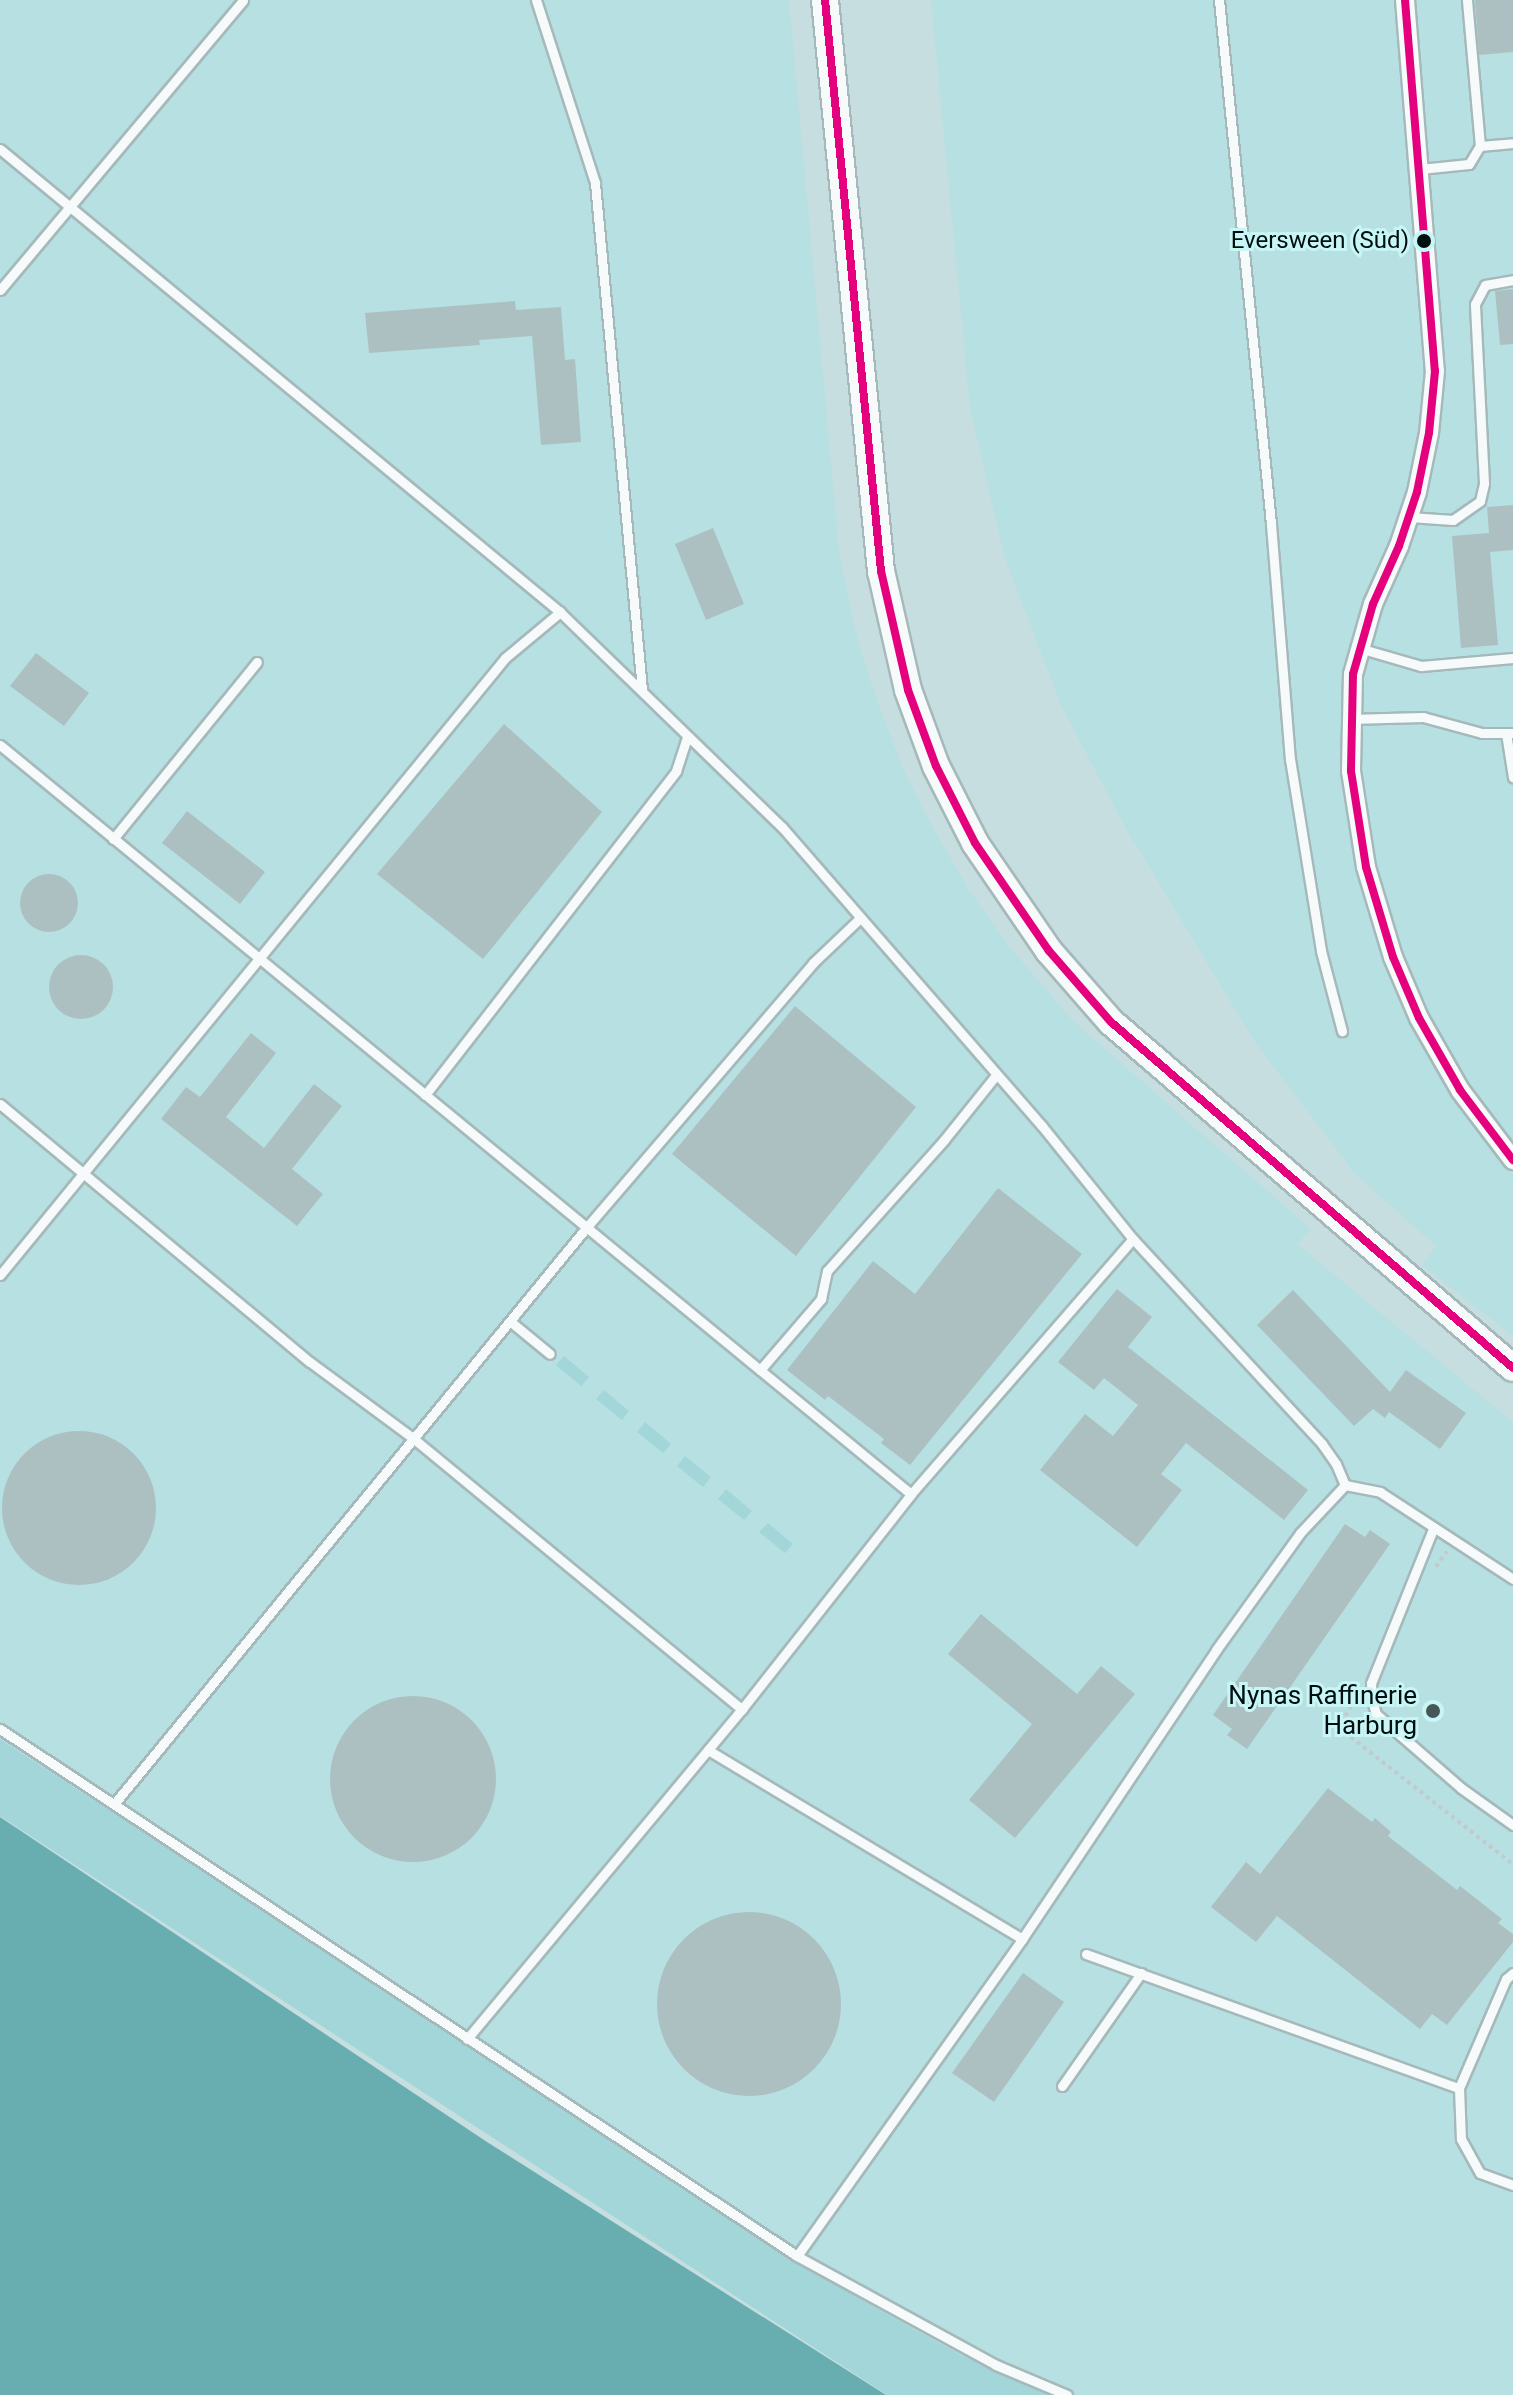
<!DOCTYPE html>
<meta charset="utf-8">
<style>
body{margin:0}
#map{position:relative;width:1513px;height:2395px;overflow:hidden;background:#c6dee0;font-family:Roboto,sans-serif}
div>[style]{position:absolute}
.built>*{inset:0;background:#b7e0e2}
.green>*{inset:0;background:#a3d6d9}
.water>*{inset:0;background:#68aeb1}
.building>*{inset:0;background:#adc0c1}
.round{border-radius:50%}
.path>*{height:4px;margin-top:-2px;transform-origin:0;background:repeating-linear-gradient(90deg,#c3cacb 0 4px,transparent 0 8px)}
.roads{filter:drop-shadow(2px 0 #a6b9ba) drop-shadow(-2px 0 #a6b9ba) drop-shadow(0 2px #a6b9ba) drop-shadow(0 -2px #a6b9ba)}
.service>*{height:9px;margin:-4.5px;padding:0 4.5px;transform-origin:4.5px;border-radius:4.5px;background:#f6fafa}
.minor>*{height:18px;margin:-9px;padding:0 9px;transform-origin:9px;border-radius:9px;background:#f6fafa}
.secondary>*{height:26px;margin:-13px;padding:0 13px;transform-origin:13px;border-radius:13px;background:#f6fafa}
.bus-1>*{height:8px;margin:-4px;padding:0 4px;transform-origin:4px;border-radius:4px;background:#e5007d}
.dots>*{width:22px;height:22px;translate:-50% -50%;box-sizing:border-box;border:4px solid #c8f6f7;border-radius:50%}
span{translate:-50% -50%;white-space:nowrap;text-align:center;line-height:1.15;-webkit-text-stroke:6px #c8f6f7;paint-order:stroke}
.bus-label{font-size:24px;color:#010e0f}
.right{translate:-100% -50%;text-align:right}
.poi-label{font-size:26px;color:#010e0f}
</style>
<div id="map">
<div class="built">
<i style="clip-path:polygon(0 0,789px 0,839px 551px,853px 622px,871px 683px,901px 764px,926px 815px,969px 890px,1009px 946px,1073px 1021px,1311px 1229px,1297px 1244px,1513px 1422px,1513px 2395px,1055px 2395px,1025px 2383px,961px 2355px,865px 2302px,0 1739px)"></i>
<i style="clip-path:polygon(931px 0,1513px 0,1513px 1336px,1422px 1265px,1436px 1246px,1355px 1174px,1255px 1042px,1125px 827px,1062px 707px,1005px 559px,970px 408px)"></i>
</div>
<div class="green">
<i style="clip-path:polygon(564px 1356px,589px 1377px,581px 1386px,556px 1365px)"></i>
<i style="clip-path:polygon(604px 1390px,629px 1411px,622px 1420px,596px 1399px)"></i>
<i style="clip-path:polygon(645px 1422px,671px 1444px,663px 1453px,637px 1432px)"></i>
<i style="clip-path:polygon(685px 1456px,711px 1477px,703px 1487px,677px 1466px)"></i>
<i style="clip-path:polygon(726px 1489px,752px 1511px,744px 1520px,718px 1499px)"></i>
<i style="clip-path:polygon(768px 1523px,793px 1544px,785px 1553px,759px 1532px)"></i>
<i style="clip-path:polygon(0 1739px,865px 2302px,961px 2355px,1055px 2395px,887px 2395px,0 1816px)"></i>
</div>
<div class="water">
<i style="clip-path:polygon(0 1817px,487px 2142px,886px 2395px,0 2395px)"></i>
</div>
<div class="building">
<i style="clip-path:polygon(1475px 0,1513px 0,1513px 52px,1479px 55px)"></i>
<i style="clip-path:polygon(1513px 289px,1513px 344px,1500px 345px,1495px 291px)"></i>
<i style="clip-path:polygon(515px 301px,516px 310px,561px 307px,565px 360px,575px 359px,581px 442px,541px 445px,532px 336px,479px 340px,480px 345px,369px 353px,365px 313px)"></i>
<i style="clip-path:polygon(1513px 505px,1513px 550px,1490px 552px,1498px 645px,1461px 648px,1452px 536px,1489px 533px,1487px 507px)"></i>
<i style="clip-path:polygon(713px 528px,744px 604px,706px 620px,675px 544px)"></i>
<i style="clip-path:polygon(36px 653px,89px 693px,64px 726px,10px 686px)"></i>
<i style="clip-path:polygon(504px 724px,602px 812px,483px 959px,377px 874px)"></i>
<i style="clip-path:polygon(187px 811px,265px 872px,240px 904px,162px 843px)"></i>
<i class="round" style="left:20px;top:874px;width:58px;height:58px"></i>
<i class="round" style="left:49px;top:955px;width:64px;height:64px"></i>
<i style="clip-path:polygon(795px 1006px,916px 1107px,796px 1256px,672px 1154px)"></i>
<i style="clip-path:polygon(251px 1033px,276px 1053px,226px 1117px,264px 1148px,314px 1084px,342px 1106px,292px 1169px,323px 1194px,297px 1226px,161px 1119px,186px 1087px,200px 1097px)"></i>
<i style="clip-path:polygon(998px 1188px,1082px 1254px,910px 1465px,881px 1443px,884px 1439px,828px 1396px,825px 1400px,787px 1370px,873px 1261px,915px 1294px)"></i>
<i style="clip-path:polygon(1117px 1289px,1152px 1317px,1128px 1347px,1308px 1490px,1284px 1520px,1186px 1443px,1161px 1474px,1182px 1490px,1137px 1547px,1040px 1470px,1085px 1414px,1113px 1436px,1138px 1405px,1104px 1378px,1094px 1390px,1058px 1362px)"></i>
<i style="clip-path:polygon(1293px 1290px,1390px 1392px,1406px 1370px,1466px 1413px,1440px 1449px,1389px 1412px,1385px 1418px,1373px 1409px,1354px 1426px,1257px 1325px)"></i>
<i class="round" style="left:2px;top:1431px;width:154px;height:154px"></i>
<i style="clip-path:polygon(1345px 1524px,1365px 1537px,1370px 1530px,1390px 1544px,1247px 1749px,1227px 1735px,1232px 1729px,1213px 1715px)"></i>
<i style="clip-path:polygon(981px 1614px,1077px 1694px,1101px 1666px,1135px 1694px,1015px 1838px,969px 1800px,1032px 1724px,948px 1654px)"></i>
<i class="round" style="left:330px;top:1696px;width:166px;height:166px"></i>
<i style="clip-path:polygon(1328px 1788px,1372px 1822px,1375px 1818px,1391px 1832px,1388px 1836px,1457px 1890px,1460px 1886px,1502px 1919px,1498px 1923px,1513px 1934px,1513px 1942px,1447px 2025px,1432px 2014px,1420px 2029px,1277px 1916px,1256px 1942px,1211px 1907px,1246px 1862px,1260px 1874px)"></i>
<i class="round" style="left:657px;top:1912px;width:184px;height:184px"></i>
<i style="clip-path:polygon(1023px 1973px,1064px 2002px,994px 2102px,952px 2073px)"></i>
</div>
<div class="path">
<i style="left:1436px;top:1567px;width:19px;rotate:-55deg"></i>
<i style="left:1356px;top:1699px;width:33px;rotate:123deg"></i>
<i style="left:1338px;top:1727px;width:222px;rotate:38.1deg"></i>
</div>
<div class="roads">
<div class="service">
<i style="left:536px;top:0;width:192px;rotate:72.1deg"></i>
<i style="left:595px;top:183px;width:509px;rotate:84.7deg"></i>
<i style="left:1219px;top:0;width:527px;rotate:84.33deg"></i>
<i style="left:1271px;top:524px;width:236px;rotate:85.4deg"></i>
<i style="left:1290px;top:759px;width:194px;rotate:80.8deg"></i>
<i style="left:1321px;top:951px;width:83px;rotate:75.3deg"></i>
<i style="left:1480px;top:146px;width:33px;rotate:-5deg"></i>
<i style="left:0;top:149px;width:727px;rotate:39.58deg"></i>
<i style="left:560px;top:612px;width:309px;rotate:44.1deg"></i>
<i style="left:782px;top:827px;width:396px;rotate:49deg"></i>
<i style="left:1042px;top:1126px;width:145px;rotate:51.2deg"></i>
<i style="left:1133px;top:1239px;width:279px;rotate:47.3deg"></i>
<i style="left:1322px;top:1444px;width:24px;rotate:55deg"></i>
<i style="left:1336px;top:1464px;width:23px;rotate:67deg"></i>
<i style="left:1345px;top:1485px;width:36px;rotate:11deg"></i>
<i style="left:1380px;top:1492px;width:159px;rotate:33.2deg"></i>
<i style="left:1420px;top:169px;width:49px;rotate:-5.8deg"></i>
<i style="left:1469px;top:164px;width:21px;rotate:-59deg"></i>
<i style="left:1480px;top:146px;width:147px;rotate:-95.1deg"></i>
<i style="left:0;top:290px;width:378px;rotate:-50deg"></i>
<i style="left:1409px;top:517px;width:44px;rotate:3.9deg"></i>
<i style="left:1453px;top:520px;width:33px;rotate:-35deg"></i>
<i style="left:1480px;top:501px;width:18px;rotate:-77deg"></i>
<i style="left:1484px;top:483px;width:179px;rotate:-92.9deg"></i>
<i style="left:1475px;top:304px;width:21px;rotate:-62deg"></i>
<i style="left:1485px;top:285px;width:28px;rotate:-10deg"></i>
<i style="left:1359px;top:648px;width:65px;rotate:16.2deg"></i>
<i style="left:1421px;top:666px;width:92px;rotate:-5deg"></i>
<i style="left:1349px;top:719px;width:74px;rotate:-1.5deg"></i>
<i style="left:1423px;top:717px;width:61px;rotate:15.2deg"></i>
<i style="left:1482px;top:733px;width:31px"></i>
<i style="left:1506px;top:733px;width:45px;rotate:81deg"></i>
<i style="left:0;top:745px;width:1179px;rotate:39.43deg"></i>
<i style="left:113px;top:839px;width:228px;rotate:-50.9deg"></i>
<i style="left:425px;top:1095px;width:410px;rotate:-52.2deg"></i>
<i style="left:676px;top:771px;width:36px;rotate:-72deg"></i>
<i style="left:0;top:1104px;width:403px;rotate:39.8deg"></i>
<i style="left:310px;top:1362px;width:129px;rotate:36.5deg"></i>
<i style="left:414px;top:1439px;width:425px;rotate:39.5deg"></i>
<i style="left:0;top:1275px;width:797px;rotate:-50.7deg"></i>
<i style="left:505px;top:658px;width:72px;rotate:-39.9deg"></i>
<i style="left:511px;top:1322px;width:50px;rotate:39.4deg"></i>
<i style="left:760px;top:1370px;width:94px;rotate:-49.3deg"></i>
<i style="left:821px;top:1299px;width:29px;rotate:-78deg"></i>
<i style="left:827px;top:1271px;width:176px;rotate:-48.2deg"></i>
<i style="left:944px;top:1140px;width:83px;rotate:-51.3deg"></i>
<i style="left:1433px;top:1529px;width:166px;rotate:111.9deg"></i>
<i style="left:1371px;top:1683px;width:17px;rotate:87deg"></i>
<i style="left:1372px;top:1700px;width:15px;rotate:74deg"></i>
<i style="left:1376px;top:1714px;width:113px;rotate:41deg"></i>
<i style="left:1461px;top:1788px;width:64px;rotate:35.4deg"></i>
<i style="left:0;top:1729px;width:955px;rotate:33.47deg"></i>
<i style="left:797px;top:2256px;width:227px;rotate:28.7deg"></i>
<i style="left:996px;top:2365px;width:77px;rotate:22.9deg"></i>
<i style="left:708px;top:1750px;width:366px;rotate:31deg"></i>
<i style="left:114px;top:1804px;width:745px;rotate:-50.67deg"></i>
<i style="left:586px;top:1228px;width:349px;rotate:-49.4deg"></i>
<i style="left:813px;top:963px;width:64px;rotate:-43.7deg"></i>
<i style="left:1086px;top:1954px;width:396px;rotate:19.8deg"></i>
<i style="left:1459px;top:2088px;width:51px;rotate:87.8deg"></i>
<i style="left:1461px;top:2139px;width:39px;rotate:61deg"></i>
<i style="left:1480px;top:2173px;width:35px;rotate:20deg"></i>
<i style="left:467px;top:2039px;width:430px;rotate:-50.2deg"></i>
<i style="left:742px;top:1709px;width:273px;rotate:-51.8deg"></i>
<i style="left:911px;top:1494px;width:338px;rotate:-49deg"></i>
<i style="left:1062px;top:2086px;width:138px;rotate:-55deg"></i>
<i style="left:1459px;top:2088px;width:119px;rotate:-66.7deg"></i>
<i style="left:1506px;top:1979px;width:9px;rotate:-41deg"></i>
<i style="left:797px;top:2256px;width:389px;rotate:-54.6deg"></i>
<i style="left:1022px;top:1939px;width:348px;rotate:-56.1deg"></i>
<i style="left:1216px;top:1650px;width:144px;rotate:-54.3deg"></i>
<i style="left:1300px;top:1533px;width:66px;rotate:-46.8deg"></i>
</div>
<div class="minor">
<i style="left:1405px;top:0;width:372px;rotate:85.4deg"></i>
<i style="left:1435px;top:371px;width:62px;rotate:95.5deg"></i>
<i style="left:1429px;top:433px;width:60px;rotate:101.5deg"></i>
<i style="left:1417px;top:492px;width:57px;rotate:108.4deg"></i>
<i style="left:1399px;top:546px;width:64px;rotate:114.1deg"></i>
<i style="left:1373px;top:604px;width:73px;rotate:105.9deg"></i>
<i style="left:1353px;top:674px;width:97px;rotate:91.2deg"></i>
<i style="left:1351px;top:771px;width:97px;rotate:81.1deg"></i>
<i style="left:1366px;top:867px;width:94px;rotate:73.3deg"></i>
<i style="left:1393px;top:957px;width:66px;rotate:66.9deg"></i>
<i style="left:1419px;top:1018px;width:83px;rotate:60.3deg"></i>
<i style="left:1460px;top:1090px;width:88px;rotate:52.9deg"></i>
</div>
<div class="secondary">
<i style="left:825px;top:0;width:574px;rotate:84.4deg"></i>
<i style="left:881px;top:571px;width:122px;rotate:77.2deg"></i>
<i style="left:908px;top:690px;width:81px;rotate:69.8deg"></i>
<i style="left:936px;top:766px;width:86px;rotate:63.1deg"></i>
<i style="left:975px;top:843px;width:131px;rotate:55.6deg"></i>
<i style="left:1049px;top:951px;width:94px;rotate:48.9deg"></i>
<i style="left:1111px;top:1022px;width:530px;rotate:40.72deg"></i>
</div>
</div>
<div class="bus-1">
<i style="left:825px;top:0;width:574px;rotate:84.4deg"></i>
<i style="left:881px;top:571px;width:122px;rotate:77.2deg"></i>
<i style="left:908px;top:690px;width:81px;rotate:69.8deg"></i>
<i style="left:936px;top:766px;width:86px;rotate:63.1deg"></i>
<i style="left:975px;top:843px;width:131px;rotate:55.6deg"></i>
<i style="left:1049px;top:951px;width:94px;rotate:48.9deg"></i>
<i style="left:1111px;top:1022px;width:530px;rotate:40.72deg"></i>
<i style="left:1405px;top:0;width:372px;rotate:85.4deg"></i>
<i style="left:1435px;top:371px;width:62px;rotate:95.5deg"></i>
<i style="left:1429px;top:433px;width:60px;rotate:101.5deg"></i>
<i style="left:1417px;top:492px;width:57px;rotate:108.4deg"></i>
<i style="left:1399px;top:546px;width:64px;rotate:114.1deg"></i>
<i style="left:1373px;top:604px;width:73px;rotate:105.9deg"></i>
<i style="left:1353px;top:674px;width:97px;rotate:91.2deg"></i>
<i style="left:1351px;top:771px;width:97px;rotate:81.1deg"></i>
<i style="left:1366px;top:867px;width:94px;rotate:73.3deg"></i>
<i style="left:1393px;top:957px;width:66px;rotate:66.9deg"></i>
<i style="left:1419px;top:1018px;width:83px;rotate:60.3deg"></i>
<i style="left:1460px;top:1090px;width:88px;rotate:52.9deg"></i>
</div>
<div class="dots">
<i style="left:1424px;top:241px;background:#010e0f"></i>
<i style="left:1433px;top:1711px;background:#465758"></i>
</div>
<div class="bus-label">
<span class="right" style="left:1409px;top:241px">Eversween (Süd)</span>
</div>
<div class="poi-label">
<span class="right" style="left:1417px;top:1711px">Nynas Raffinerie<br>Harburg</span>
</div>
</div>
